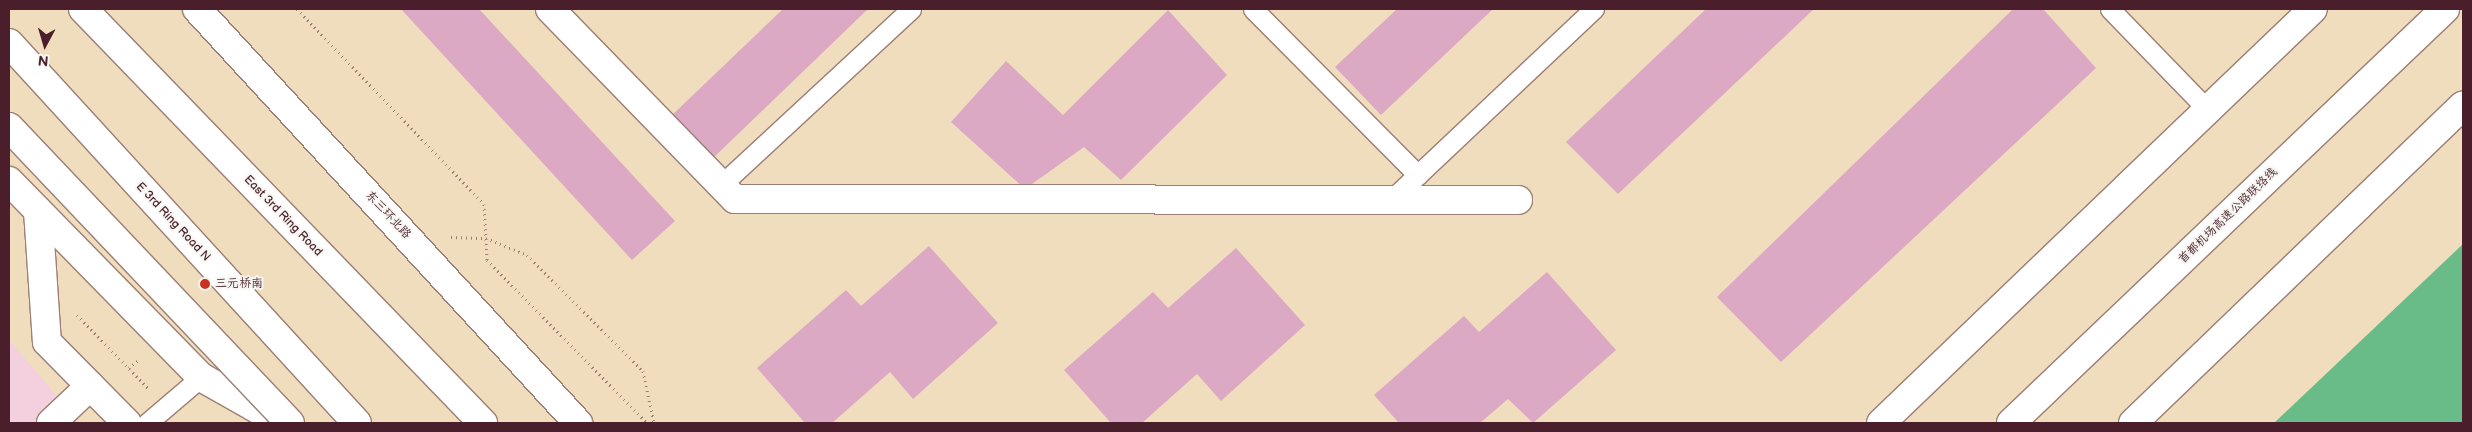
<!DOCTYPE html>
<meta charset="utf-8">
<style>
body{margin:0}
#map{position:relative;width:2472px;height:432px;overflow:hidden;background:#f0ddbd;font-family:"Balsamiq Sans","LXGW WenKai TC",sans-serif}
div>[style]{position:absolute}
.built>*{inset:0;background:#f4cfde}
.forest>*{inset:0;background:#69bc88}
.building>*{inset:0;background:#dca9c4}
.path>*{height:3px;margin-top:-1.5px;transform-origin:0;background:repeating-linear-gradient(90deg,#9d7e74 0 1px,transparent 0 5px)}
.roads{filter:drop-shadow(1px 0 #9d7e74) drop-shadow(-1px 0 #9d7e74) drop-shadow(0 1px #9d7e74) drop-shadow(0 -1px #9d7e74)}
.lane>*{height:19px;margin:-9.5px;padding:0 9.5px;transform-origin:9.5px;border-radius:9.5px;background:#fff}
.street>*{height:28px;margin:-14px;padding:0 14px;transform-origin:14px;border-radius:14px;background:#fff}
.secondary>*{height:28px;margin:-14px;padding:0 14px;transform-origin:14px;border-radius:14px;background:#fff}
.highway>*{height:28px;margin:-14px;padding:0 14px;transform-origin:14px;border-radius:14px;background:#fff}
.bridges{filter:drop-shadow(1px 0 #9d7e74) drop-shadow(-1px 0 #9d7e74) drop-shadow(0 1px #9d7e74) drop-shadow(0 -1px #9d7e74)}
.highway-bridge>*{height:28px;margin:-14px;padding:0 14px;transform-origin:14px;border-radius:14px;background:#fff}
.dots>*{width:14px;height:14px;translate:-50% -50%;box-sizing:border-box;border:2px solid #f6f6f2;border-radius:50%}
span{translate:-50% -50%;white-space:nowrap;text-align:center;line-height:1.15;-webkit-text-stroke:4px #f6f6f2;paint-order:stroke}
.street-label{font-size:12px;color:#4a1f2b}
.poi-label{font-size:12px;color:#4a1f2b}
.left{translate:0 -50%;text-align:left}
.frame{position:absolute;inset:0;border:10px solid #4a1f2b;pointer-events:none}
.north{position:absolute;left:20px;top:20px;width:50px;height:50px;-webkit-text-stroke:4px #f6f6f2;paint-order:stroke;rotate:186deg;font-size:14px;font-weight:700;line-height:20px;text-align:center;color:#4a1f2b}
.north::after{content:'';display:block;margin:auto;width:18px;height:22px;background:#4a1f2b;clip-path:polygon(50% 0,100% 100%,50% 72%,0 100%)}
</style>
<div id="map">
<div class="built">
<i style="clip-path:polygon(9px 340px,80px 423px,9px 423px)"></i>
</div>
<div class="forest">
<i style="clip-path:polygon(2463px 244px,2463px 423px,2274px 423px)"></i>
</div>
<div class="building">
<i style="clip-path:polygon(401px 9px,479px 9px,675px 221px,632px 260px)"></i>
<i style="clip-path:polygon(783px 9px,868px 9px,710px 161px,669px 118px)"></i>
<i style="clip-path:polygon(1397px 9px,1493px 9px,1381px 115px,1335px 67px)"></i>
<i style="clip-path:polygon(1706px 9px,1814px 9px,1618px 194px,1566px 142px)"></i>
<i style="clip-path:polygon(2013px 9px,2043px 9px,2096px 68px,1781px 362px,1717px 297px)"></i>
<i style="clip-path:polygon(1168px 10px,1227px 75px,1121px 180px,1084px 147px,1025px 189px,951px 122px,1006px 61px,1063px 115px)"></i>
<i style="clip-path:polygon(929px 246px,998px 323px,913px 399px,890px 372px,832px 423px,805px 423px,757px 368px,846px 290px,861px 306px)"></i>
<i style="clip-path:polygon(1236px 248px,1305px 325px,1221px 401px,1197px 374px,1142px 423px,1111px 423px,1064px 370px,1153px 292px,1168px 308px)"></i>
<i style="clip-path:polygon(1547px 272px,1616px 350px,1533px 423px,1508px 399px,1480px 423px,1399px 423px,1374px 395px,1464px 316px,1479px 332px)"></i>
</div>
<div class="path">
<i style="left:297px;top:9px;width:270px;rotate:46.2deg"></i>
<i style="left:484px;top:204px;width:56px;rotate:86.9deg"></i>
<i style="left:487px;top:260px;width:228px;rotate:45.5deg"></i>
<i style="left:451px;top:237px;width:35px;rotate:2deg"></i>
<i style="left:486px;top:238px;width:44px;rotate:22.5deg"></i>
<i style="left:527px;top:255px;width:164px;rotate:45deg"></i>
<i style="left:643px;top:371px;width:53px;rotate:78.1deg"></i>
<i style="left:77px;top:315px;width:102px;rotate:45.8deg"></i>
<i style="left:129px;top:368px;width:14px;rotate:-39deg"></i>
</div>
<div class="roads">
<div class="lane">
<i style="left:1253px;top:9px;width:234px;rotate:45.2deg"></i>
<i style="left:2110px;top:9px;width:141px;rotate:45.9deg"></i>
<i style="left:721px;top:185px;width:259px;rotate:-42.8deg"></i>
<i style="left:1391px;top:200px;width:279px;rotate:-43.3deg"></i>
<i style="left:147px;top:423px;width:71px;rotate:-40.4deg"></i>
</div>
<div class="street">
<i style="left:550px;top:9px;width:265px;rotate:45.8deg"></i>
<i style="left:735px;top:199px;width:783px;rotate:0.07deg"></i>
<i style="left:38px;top:211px;width:131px;rotate:86.1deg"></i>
<i style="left:47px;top:342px;width:114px;rotate:45.4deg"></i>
<i style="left:51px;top:423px;width:54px;rotate:-43.5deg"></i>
</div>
<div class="secondary">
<i style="left:197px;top:9px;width:563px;rotate:47.38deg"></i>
<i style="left:9px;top:181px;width:274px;rotate:45.6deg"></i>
<i style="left:201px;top:377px;width:93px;rotate:29.6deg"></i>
<i style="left:1881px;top:423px;width:598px;rotate:-43.78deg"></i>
</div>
<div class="highway">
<i style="left:83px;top:9px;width:576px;rotate:45.99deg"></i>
<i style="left:9px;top:43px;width:515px;rotate:47.52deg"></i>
<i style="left:2011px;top:423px;width:600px;rotate:-43.65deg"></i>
<i style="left:2133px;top:423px;width:458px;rotate:-43.9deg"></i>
</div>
</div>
<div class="bridges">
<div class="highway-bridge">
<i style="left:9px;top:127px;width:408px;rotate:46.5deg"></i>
</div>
</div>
<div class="dots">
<i style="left:205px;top:284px;background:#c8321e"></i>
</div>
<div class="street-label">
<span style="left:388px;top:215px;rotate:47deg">东三环北路</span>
<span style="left:283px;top:216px;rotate:46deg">East 3rd Ring Road</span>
<span style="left:2228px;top:216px;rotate:-44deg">首都机场高速公路联络线</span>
<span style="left:173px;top:222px;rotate:47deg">E 3rd Ring Road N</span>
</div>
<div class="poi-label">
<span class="left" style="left:215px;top:284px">三元桥南</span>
</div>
<div class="frame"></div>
<div class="north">N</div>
</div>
